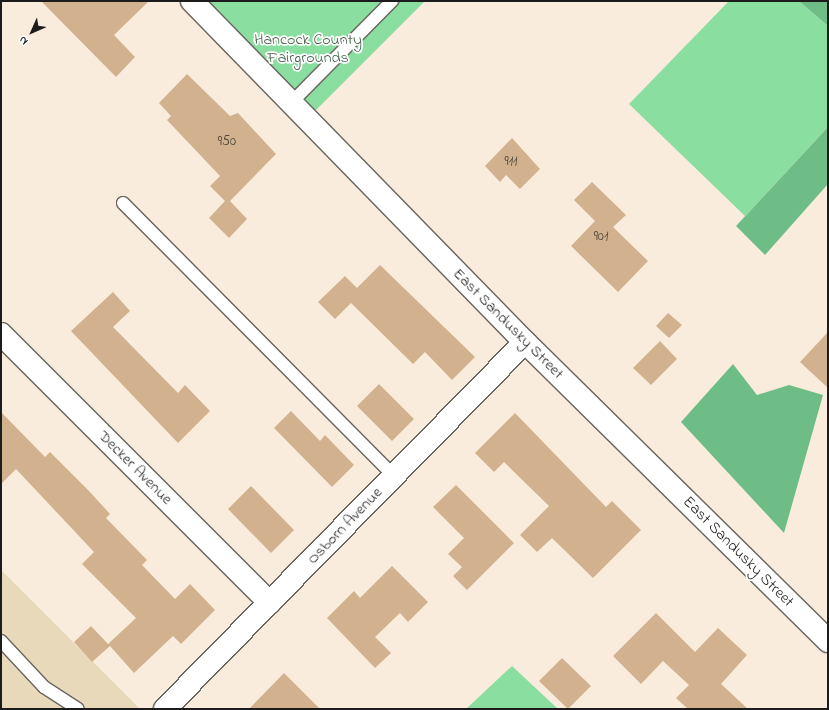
<!DOCTYPE html>
<style>
body{margin:0}
#map{position:relative;width:829px;height:710px;overflow:hidden;background:#f9ecdc;font-family:"Indie Flower",sans-serif}
div>[style]{position:absolute}
.built>*{inset:0;background:#e8d9ba}
.green>*{inset:0;background:#8adea0}
.forest>*{inset:0;background:#6fbd86}
.building>*{inset:0;background:#d2b28e}
.roads{filter:drop-shadow(1px 0 #69655f) drop-shadow(-1px 0 #69655f) drop-shadow(0 1px #69655f) drop-shadow(0 -1px #69655f)}
.lane>*{height:12px;margin:-6px;padding:0 6px;transform-origin:6px;border-radius:6px;background:#fff}
.street>*{height:22px;margin:-11px;padding:0 11px;transform-origin:11px;border-radius:11px;background:#fff}
.secondary>*{height:22px;margin:-11px;padding:0 11px;transform-origin:11px;border-radius:11px;background:#fff}
span{translate:-50% -50%;white-space:nowrap;text-align:center;line-height:1.15;-webkit-text-stroke:3.5px #fff;paint-order:stroke}
.number-label{font-size:14px;color:#4a4238}
.number-label span{-webkit-text-stroke-width:0}
.park-label{font-size:16px;color:#42604a}
.street-label{font-size:16px;color:#1c1c1c}
.frame{position:absolute;inset:0;border:2px solid #1c1c1c;pointer-events:none}
.north{position:absolute;left:12px;top:12px;width:40px;height:40px;-webkit-text-stroke:3px #fff;paint-order:stroke;rotate:225deg;font-size:11px;font-weight:700;line-height:16px;text-align:center;color:#1c1c1c}
.north::after{content:'';display:block;margin:auto;width:14px;height:18px;background:#1c1c1c;clip-path:polygon(50% 0,100% 100%,50% 72%,0 100%)}
</style>
<div id="map">
<div class="built">
<i style="clip-path:polygon(1px 570px,140px 709px,1px 709px)"></i>
</div>
<div class="green">
<i style="clip-path:polygon(191px 1px,425px 1px,307px 119px)"></i>
<i style="clip-path:polygon(729px 1px,799px 1px,828px 26px,828px 127px,745px 216px,629px 104px)"></i>
<i style="clip-path:polygon(512px 666px,558px 709px,466px 709px)"></i>
</div>
<div class="forest">
<i style="clip-path:polygon(799px 1px,828px 1px,828px 26px)"></i>
<i style="clip-path:polygon(828px 127px,828px 184px,765px 255px,736px 226px)"></i>
<i style="clip-path:polygon(733px 364px,757px 395px,789px 385px,823px 395px,784px 533px,681px 422px)"></i>
</div>
<div class="building">
<i style="clip-path:polygon(41px 1px,149px 1px,114px 35px,135px 57px,116px 77px)"></i>
<i style="clip-path:polygon(187px 74px,230px 116px,238px 113px,276px 154px,230px 201px,247px 219px,229px 238px,209px 218px,225px 201px,210px 186px,220px 176px,167px 120px,171px 116px,159px 103px)"></i>
<i style="clip-path:polygon(512px 138px,540px 169px,520px 189px,506px 175px,500px 182px,485px 166px)"></i>
<i style="clip-path:polygon(592px 182px,626px 215px,613px 227px,648px 261px,618px 292px,571px 246px,595px 221px,574px 200px)"></i>
<i style="clip-path:polygon(380px 265px,475px 357px,452px 380px,425px 352px,413px 364px,351px 303px,335px 319px,318px 302px,345px 276px,357px 288px)"></i>
<i style="clip-path:polygon(113px 292px,130px 311px,113px 327px,178px 393px,185px 385px,210px 411px,178px 443px,71px 331px)"></i>
<i style="clip-path:polygon(668px 313px,682px 325px,669px 338px,656px 326px)"></i>
<i style="clip-path:polygon(828px 332px,828px 388px,800px 362px)"></i>
<i style="clip-path:polygon(660px 341px,677px 359px,651px 385px,633px 368px)"></i>
<i style="clip-path:polygon(379px 384px,414px 419px,392px 441px,357px 406px)"></i>
<i style="clip-path:polygon(291px 411px,320px 441px,325px 435px,354px 465px,332px 487px,274px 428px)"></i>
<i style="clip-path:polygon(1px 412px,45px 457px,50px 452px,89px 491px,110px 514px,106px 518px,147px 560px,142px 565px,175px 599px,190px 584px,215px 610px,181px 644px,173px 636px,134px 673px,110px 646px,92px 662px,74px 642px,91px 626px,108px 644px,136px 618px,82px 564px,94px 552px,16px 469px,1px 484px)"></i>
<i style="clip-path:polygon(515px 413px,606px 507px,612px 501px,641px 530px,593px 578px,552px 538px,537px 552px,520px 535px,549px 506px,504px 462px,494px 472px,475px 453px)"></i>
<i style="clip-path:polygon(456px 485px,514px 543px,467px 590px,453px 576px,462px 567px,448px 554px,464px 538px,433px 507px)"></i>
<i style="clip-path:polygon(251px 486px,294px 530px,271px 553px,228px 509px)"></i>
<i style="clip-path:polygon(392px 566px,428px 602px,408px 622px,400px 613px,375px 637px,391px 653px,375px 668px,327px 618px,354px 591px,360px 598px)"></i>
<i style="clip-path:polygon(656px 613px,695px 652px,718px 628px,747px 655px,721px 684px,748px 709px,688px 709px,676px 698px,689px 685px,663px 661px,641px 684px,613px 656px)"></i>
<i style="clip-path:polygon(562px 658px,591px 686px,568px 709px,539px 681px)"></i>
<i style="clip-path:polygon(284px 673px,320px 709px,249px 709px)"></i>
</div>
<div class="roads">
<div class="lane">
<i style="left:291px;top:103px;width:144px;rotate:-45.3deg"></i>
<i style="left:123px;top:203px;width:385px;rotate:45.2deg"></i>
<i style="left:1px;top:641px;width:63px;rotate:46.9deg"></i>
<i style="left:44px;top:687px;width:40px;rotate:32.9deg"></i>
</div>
<div class="street">
<i style="left:1px;top:334px;width:380px;rotate:45deg"></i>
</div>
<div class="secondary">
<i style="left:192px;top:1px;width:477px;rotate:45.7deg"></i>
<i style="left:525px;top:342px;width:426px;rotate:44.6deg"></i>
<i style="left:165px;top:709px;width:514px;rotate:-45.55deg"></i>
</div>
</div>
<div class="number-label">
<span style="left:227px;top:142px">950</span>
<span style="left:511px;top:162px">911</span>
<span style="left:601px;top:237px">901</span>
</div>
<div class="park-label">
<span style="left:308px;top:49px">Hancock County<br>Fairgrounds</span>
</div>
<div class="street-label">
<span style="left:508px;top:324px;rotate:45deg">East Sandusky Street</span>
<span style="left:135px;top:468px;rotate:45deg">Decker Avenue</span>
<span style="left:345px;top:526px;rotate:-46deg">Osborn Avenue</span>
<span style="left:738px;top:552px;rotate:45deg">East Sandusky Street</span>
</div>
<div class="frame"></div>
<div class="north">N</div>
</div>
